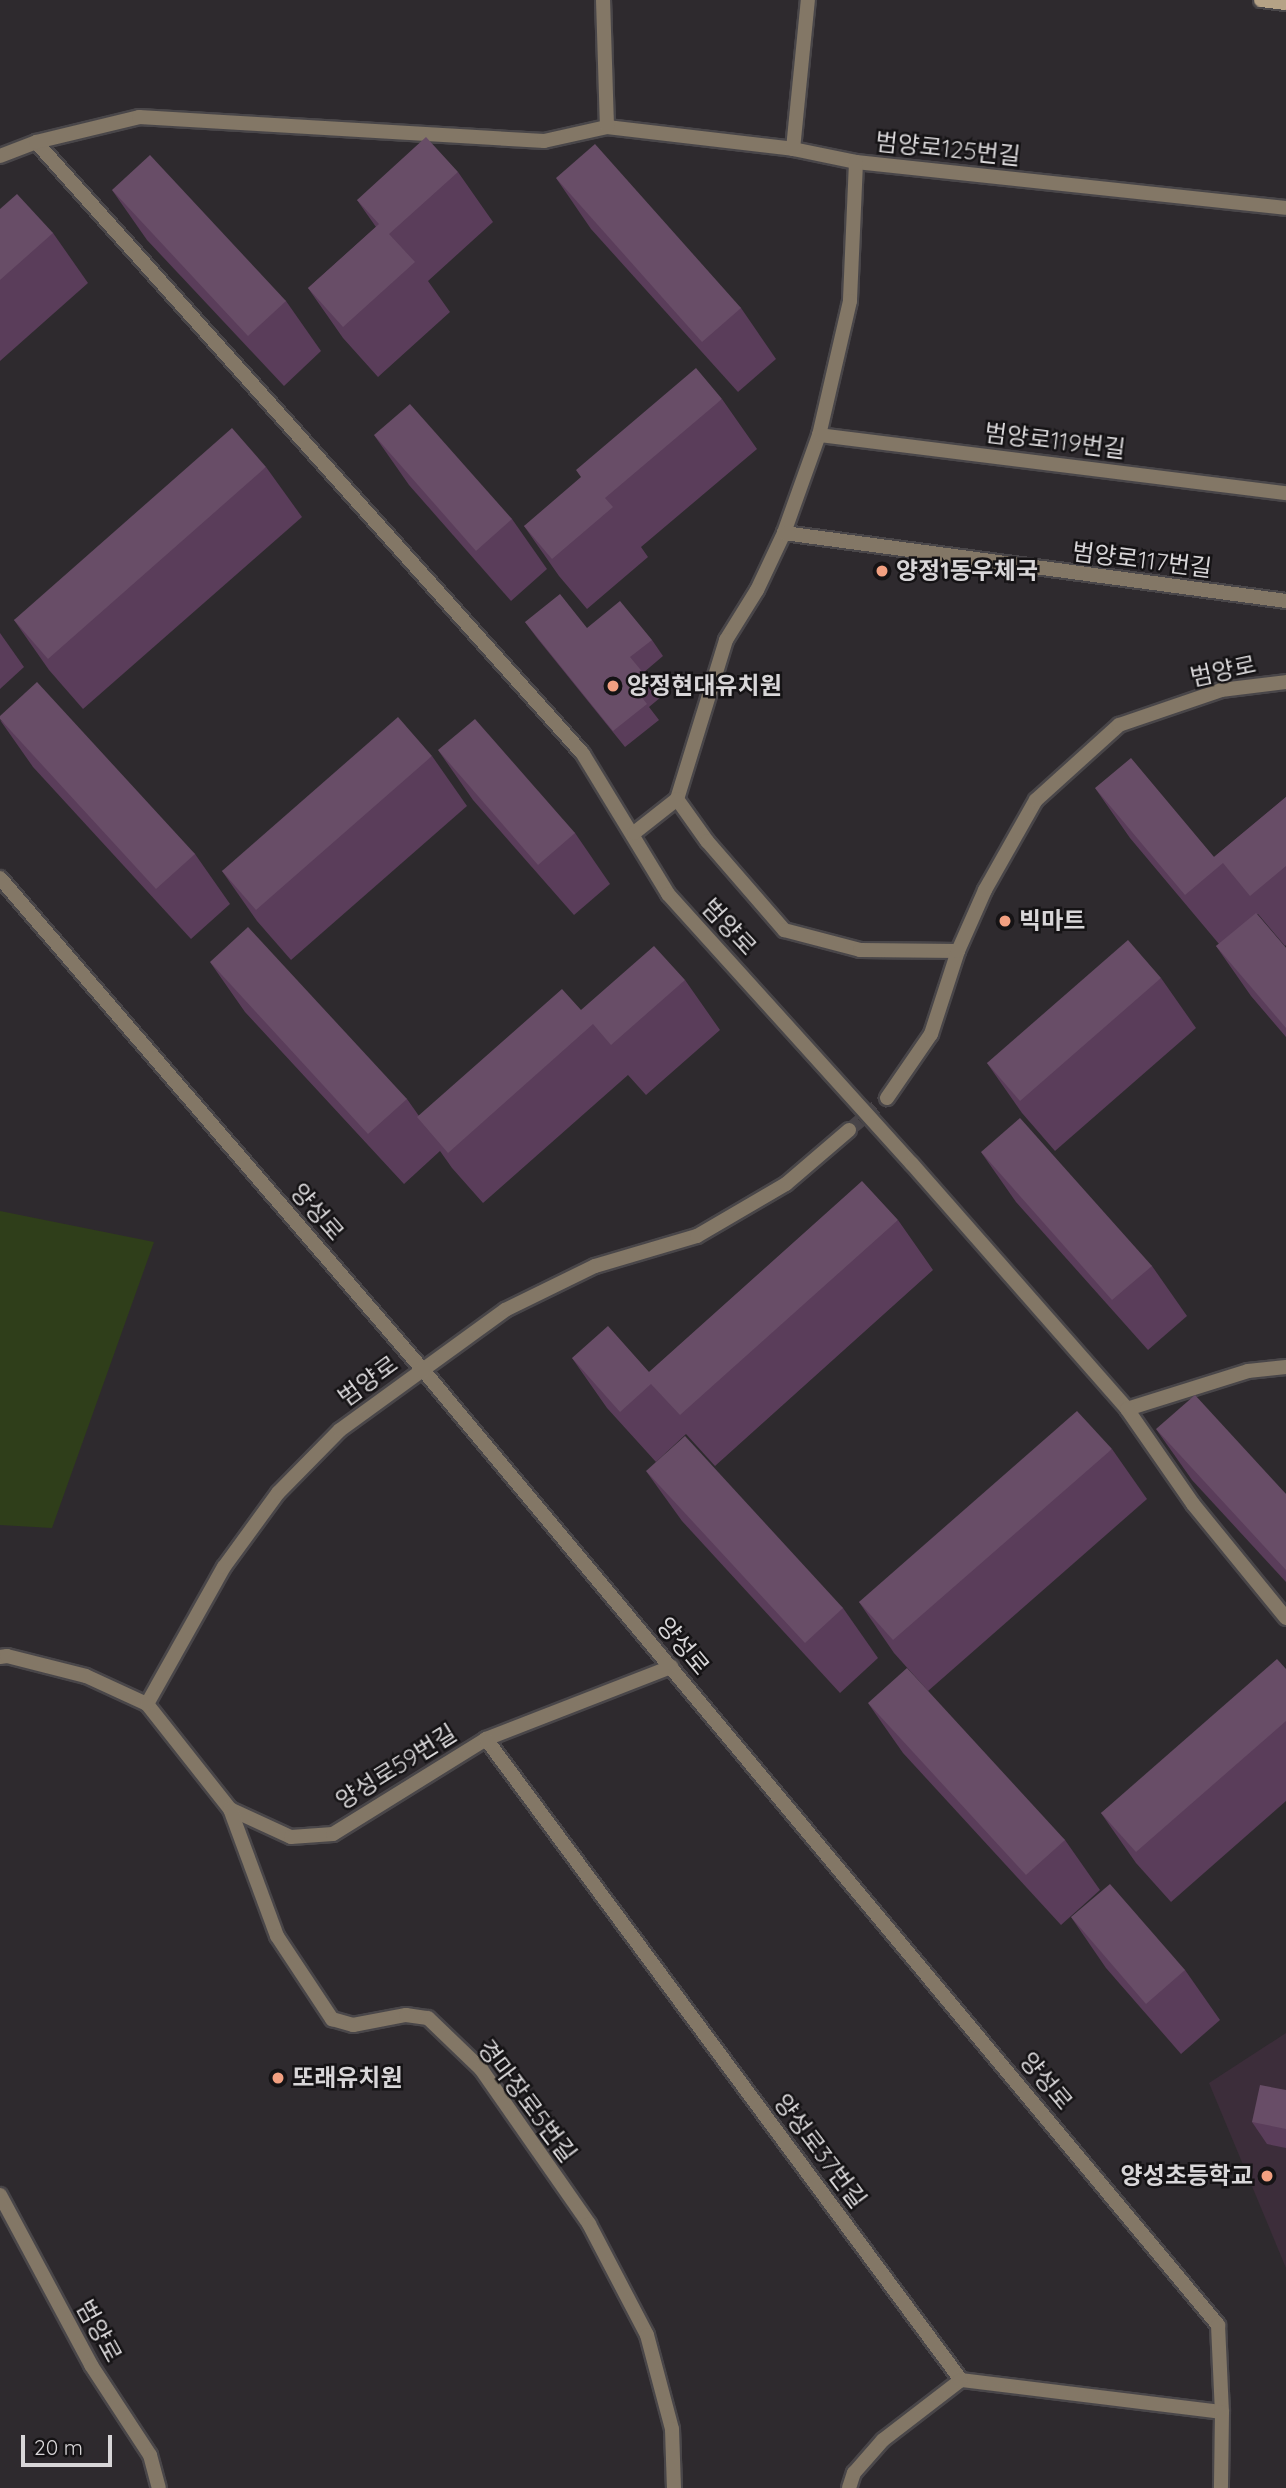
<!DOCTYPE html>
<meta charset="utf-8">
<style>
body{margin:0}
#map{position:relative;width:1286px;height:2488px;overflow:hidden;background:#2e2a2e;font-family:Quicksand,"Noto Sans KR",sans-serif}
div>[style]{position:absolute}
.education>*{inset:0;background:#3c2d3a}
.green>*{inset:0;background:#2f3e1a}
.tertiary-tunnel>*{height:14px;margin-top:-7px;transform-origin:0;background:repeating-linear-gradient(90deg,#484448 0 14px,transparent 0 21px)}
.roads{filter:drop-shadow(2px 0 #494649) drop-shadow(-2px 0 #494649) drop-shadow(0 2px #494649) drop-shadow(0 -2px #494649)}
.minor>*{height:14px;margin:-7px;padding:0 7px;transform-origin:7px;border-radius:7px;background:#837766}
.tertiary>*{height:14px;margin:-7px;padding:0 7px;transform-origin:7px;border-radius:7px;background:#837766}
.secondary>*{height:14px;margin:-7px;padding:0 7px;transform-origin:7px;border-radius:7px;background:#b5a286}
.wall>*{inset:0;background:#5a3d5a}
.building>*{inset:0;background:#684d67}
.dots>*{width:19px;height:19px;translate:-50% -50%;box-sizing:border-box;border:4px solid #151315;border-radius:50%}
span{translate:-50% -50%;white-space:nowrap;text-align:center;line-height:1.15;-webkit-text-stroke:5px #151315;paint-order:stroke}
.street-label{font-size:24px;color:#d8d6d8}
.poi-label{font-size:24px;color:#d8d6d8;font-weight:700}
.left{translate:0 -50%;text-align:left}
.right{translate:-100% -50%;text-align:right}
.scale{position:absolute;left:21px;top:2435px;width:91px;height:32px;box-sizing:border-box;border:4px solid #d8d6d8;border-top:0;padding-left:9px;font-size:21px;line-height:24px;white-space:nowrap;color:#d8d6d8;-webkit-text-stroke:5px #151315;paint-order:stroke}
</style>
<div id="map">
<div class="education">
<i style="clip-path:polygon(1286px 2033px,1286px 2268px,1209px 2083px)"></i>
</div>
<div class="green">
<i style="clip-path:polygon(0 1211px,154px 1242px,52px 1528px,0 1525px)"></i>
</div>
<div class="tertiary-tunnel">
<i style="left:849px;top:1130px;width:50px;rotate:-40.1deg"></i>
</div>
<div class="roads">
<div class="minor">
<i style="left:607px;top:127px;width:187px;rotate:6.7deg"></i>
<i style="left:793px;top:149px;width:64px;rotate:11.7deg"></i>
<i style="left:856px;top:162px;width:432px;rotate:6.1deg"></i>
<i style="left:36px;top:142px;width:821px;rotate:48.21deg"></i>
<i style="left:583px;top:754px;width:164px;rotate:58.7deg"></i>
<i style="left:668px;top:894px;width:364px;rotate:47.9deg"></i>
<i style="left:912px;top:1164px;width:326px;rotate:48.7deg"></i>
<i style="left:1127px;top:1409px;width:127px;rotate:-17.4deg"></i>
<i style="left:1248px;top:1371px;width:38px;rotate:-6deg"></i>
<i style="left:793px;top:149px;width:150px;rotate:-84.3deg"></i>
<i style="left:856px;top:162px;width:139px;rotate:92.5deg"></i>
<i style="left:850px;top:301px;width:138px;rotate:103deg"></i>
<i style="left:819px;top:435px;width:104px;rotate:109.7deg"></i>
<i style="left:784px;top:533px;width:63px;rotate:115.3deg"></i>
<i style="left:757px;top:590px;width:59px;rotate:121.8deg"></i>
<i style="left:726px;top:640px;width:166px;rotate:107.1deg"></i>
<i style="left:677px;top:799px;width:52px;rotate:54.5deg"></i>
<i style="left:707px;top:841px;width:118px;rotate:49.1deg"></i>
<i style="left:784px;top:930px;width:79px;rotate:14.7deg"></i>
<i style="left:860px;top:950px;width:98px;rotate:0.6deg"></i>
<i style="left:819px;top:435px;width:471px;rotate:7.1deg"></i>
<i style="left:784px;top:533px;width:507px;rotate:7.71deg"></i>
<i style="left:634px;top:833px;width:55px;rotate:-38.3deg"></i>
<i style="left:1127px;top:1409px;width:116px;rotate:55.2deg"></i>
<i style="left:1193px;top:1504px;width:147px;rotate:50.8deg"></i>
<i style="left:147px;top:1704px;width:134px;rotate:51.7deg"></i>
<i style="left:230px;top:1809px;width:67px;rotate:24.7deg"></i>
<i style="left:291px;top:1837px;width:42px;rotate:-4.1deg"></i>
<i style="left:333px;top:1834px;width:180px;rotate:-31.8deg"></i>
<i style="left:486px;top:1739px;width:199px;rotate:-21.3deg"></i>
<i style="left:486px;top:1739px;width:798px;rotate:53.46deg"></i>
<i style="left:961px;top:2380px;width:263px;rotate:7deg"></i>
<i style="left:230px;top:1809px;width:135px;rotate:69.7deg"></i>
<i style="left:277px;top:1936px;width:100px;rotate:56.5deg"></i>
<i style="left:332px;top:2019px;width:22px;rotate:16deg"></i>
<i style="left:353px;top:2025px;width:54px;rotate:-10.7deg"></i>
<i style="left:406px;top:2015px;width:22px;rotate:8deg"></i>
<i style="left:428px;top:2018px;width:74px;rotate:43.9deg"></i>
<i style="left:481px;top:2069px;width:189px;rotate:55.1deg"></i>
<i style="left:589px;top:2224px;width:125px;rotate:62.4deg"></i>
<i style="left:647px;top:2335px;width:97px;rotate:75.1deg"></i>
<i style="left:672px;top:2429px;width:59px;rotate:88.1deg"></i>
<i style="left:849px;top:2488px;width:16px;rotate:-72deg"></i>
<i style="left:854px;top:2473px;width:44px;rotate:-48.7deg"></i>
<i style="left:883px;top:2440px;width:98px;rotate:-37.6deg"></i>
</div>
<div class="tertiary">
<i style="left:0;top:156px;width:39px;rotate:-21deg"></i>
<i style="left:36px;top:142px;width:106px;rotate:-13.6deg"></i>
<i style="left:139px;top:117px;width:406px;rotate:3.4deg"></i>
<i style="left:544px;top:141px;width:65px;rotate:-12.5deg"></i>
<i style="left:607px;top:127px;width:127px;rotate:-91.8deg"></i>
<i style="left:0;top:878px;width:649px;rotate:49.31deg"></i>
<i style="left:423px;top:1370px;width:1243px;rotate:50.22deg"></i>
<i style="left:1218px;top:2325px;width:87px;rotate:87.4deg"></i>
<i style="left:1222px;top:2412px;width:76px;rotate:90.8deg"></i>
<i style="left:887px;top:1098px;width:78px;rotate:-55.5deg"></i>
<i style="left:931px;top:1034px;width:87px;rotate:-72deg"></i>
<i style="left:958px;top:951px;width:67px;rotate:-66.1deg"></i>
<i style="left:985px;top:890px;width:103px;rotate:-60.5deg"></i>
<i style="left:1036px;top:800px;width:112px;rotate:-42.1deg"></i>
<i style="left:1119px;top:725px;width:108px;rotate:-18.9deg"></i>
<i style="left:1221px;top:690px;width:65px;rotate:-7deg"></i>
<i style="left:0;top:1657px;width:7px;rotate:-8deg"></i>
<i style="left:7px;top:1656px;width:81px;rotate:14.2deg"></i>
<i style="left:86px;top:1676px;width:67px;rotate:24.7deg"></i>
<i style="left:147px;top:1704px;width:157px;rotate:-60.7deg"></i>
<i style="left:224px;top:1567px;width:92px;rotate:-53.9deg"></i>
<i style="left:278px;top:1493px;width:88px;rotate:-45.5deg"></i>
<i style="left:340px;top:1430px;width:204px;rotate:-36deg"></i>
<i style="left:505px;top:1310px;width:100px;rotate:-26.1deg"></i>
<i style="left:595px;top:1266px;width:106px;rotate:-16.4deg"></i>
<i style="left:697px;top:1236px;width:103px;rotate:-30.3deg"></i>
<i style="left:786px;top:1184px;width:83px;rotate:-40.6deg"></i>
<i style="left:0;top:2195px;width:193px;rotate:61.8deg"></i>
<i style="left:91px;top:2365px;width:108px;rotate:56.8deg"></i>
<i style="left:150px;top:2455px;width:34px;rotate:75deg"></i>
</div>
<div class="secondary">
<i style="left:1261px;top:0;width:25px;rotate:7deg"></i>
</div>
</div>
<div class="wall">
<i style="clip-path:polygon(458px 172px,493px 222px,428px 281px,450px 312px,378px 377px,343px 338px,308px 288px,376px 227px,357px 200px)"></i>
<i style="clip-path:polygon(556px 178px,741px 308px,776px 359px,738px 392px,591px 229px)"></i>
<i style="clip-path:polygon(112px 190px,286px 301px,321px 351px,284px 386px,147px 240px)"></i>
<i style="clip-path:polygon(0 209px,53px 233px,88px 283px,0 361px)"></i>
<i style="clip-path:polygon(722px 399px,757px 449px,641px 547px,648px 557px,587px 609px,559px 576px,524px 526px)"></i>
<i style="clip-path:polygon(374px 435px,512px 519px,547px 569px,511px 601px,409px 485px)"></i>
<i style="clip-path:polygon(266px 467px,302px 517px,83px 709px,49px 670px,14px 620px)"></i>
<i style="clip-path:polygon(525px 622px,587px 628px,652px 640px,663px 656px,643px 673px,661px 697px,649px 707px,659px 720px,625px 747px,537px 638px)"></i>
<i style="clip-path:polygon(0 633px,24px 667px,0 689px)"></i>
<i style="clip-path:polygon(0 720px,195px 854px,230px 904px,191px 939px,33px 767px)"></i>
<i style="clip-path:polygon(438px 750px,575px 833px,610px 884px,574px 915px,473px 800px)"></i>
<i style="clip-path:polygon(432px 756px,467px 806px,291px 960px,257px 921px,222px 871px)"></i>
<i style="clip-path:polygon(1095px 788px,1214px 857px,1286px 797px,1286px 945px,1285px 946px,1258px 914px,1257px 914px,1286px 948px,1286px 1037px,1251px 996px,1216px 946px,1219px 944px,1130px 838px)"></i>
<i style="clip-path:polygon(210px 962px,407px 1099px,419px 1116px,581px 1010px,685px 980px,720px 1030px,646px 1095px,628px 1075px,483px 1203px,452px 1168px,440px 1151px,404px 1184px,245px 1012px)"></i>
<i style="clip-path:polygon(1161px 978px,1196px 1028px,1055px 1151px,1022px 1113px,987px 1063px)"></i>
<i style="clip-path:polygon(981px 1152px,1152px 1266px,1187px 1316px,1148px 1350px,1016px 1202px)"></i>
<i style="clip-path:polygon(898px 1220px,933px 1270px,715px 1466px,686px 1434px,656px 1462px,607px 1408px,572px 1358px,649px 1372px)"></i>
<i style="clip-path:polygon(1156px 1429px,1286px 1494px,1286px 1582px,1192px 1480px)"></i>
<i style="clip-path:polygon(1112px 1449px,1147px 1499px,928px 1691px,894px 1653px,859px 1602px)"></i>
<i style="clip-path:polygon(646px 1471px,843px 1608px,878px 1658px,840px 1693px,682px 1521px)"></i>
<i style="clip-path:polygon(1286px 1669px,1286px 1801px,1171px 1902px,1136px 1863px,1101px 1813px)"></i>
<i style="clip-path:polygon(868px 1703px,1065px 1840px,1100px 1890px,1061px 1925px,903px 1753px)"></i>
<i style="clip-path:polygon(1071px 1917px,1185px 1970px,1220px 2020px,1181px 2054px,1106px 1968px)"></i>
<i style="clip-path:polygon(1286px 2090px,1286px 2148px,1267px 2144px,1252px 2122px)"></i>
</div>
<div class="building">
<i style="clip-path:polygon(426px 137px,458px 172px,389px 234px,415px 262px,343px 327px,308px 288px,379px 224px,357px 200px)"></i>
<i style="clip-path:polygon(595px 144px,741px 308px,702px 342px,556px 178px)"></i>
<i style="clip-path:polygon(150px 155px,286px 301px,248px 336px,112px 190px)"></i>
<i style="clip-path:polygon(17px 194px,53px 233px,0 280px,0 209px)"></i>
<i style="clip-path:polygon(696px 368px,722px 399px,605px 498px,613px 507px,552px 559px,524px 526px,581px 477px,576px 470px)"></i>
<i style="clip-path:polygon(410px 404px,512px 519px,476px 551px,374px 435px)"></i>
<i style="clip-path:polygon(232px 428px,266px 467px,48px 659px,14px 620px)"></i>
<i style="clip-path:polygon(560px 594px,587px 628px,620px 601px,652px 640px,630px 657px,650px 681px,637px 691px,647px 704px,613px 731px,525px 622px)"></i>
<i style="clip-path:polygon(37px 682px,195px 854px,156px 889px,0 719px,0 716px)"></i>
<i style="clip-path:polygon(398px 717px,432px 756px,256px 910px,222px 871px)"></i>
<i style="clip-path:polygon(475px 719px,575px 833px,538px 865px,438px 750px)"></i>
<i style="clip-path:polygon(1131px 758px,1214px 857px,1286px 797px,1286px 866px,1250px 896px,1223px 863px,1185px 895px,1095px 788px)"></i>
<i style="clip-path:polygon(1256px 913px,1286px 948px,1286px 1028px,1216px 946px)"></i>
<i style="clip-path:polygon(248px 927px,407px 1099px,368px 1134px,210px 962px)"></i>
<i style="clip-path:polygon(1128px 940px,1161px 978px,1020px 1101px,987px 1063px)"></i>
<i style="clip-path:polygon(654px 946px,685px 980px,611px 1045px,593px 1024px,448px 1153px,417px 1117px,562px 989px,581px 1010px)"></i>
<i style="clip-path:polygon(1020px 1118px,1152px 1266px,1112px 1300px,981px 1152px)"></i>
<i style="clip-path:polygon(862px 1181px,898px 1220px,680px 1415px,651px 1384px,620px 1412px,572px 1358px,608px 1326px,649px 1372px)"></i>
<i style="clip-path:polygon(1195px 1395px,1286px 1494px,1286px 1570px,1156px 1429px)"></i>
<i style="clip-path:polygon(1077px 1411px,1112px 1449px,893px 1640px,859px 1602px)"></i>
<i style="clip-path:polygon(685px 1436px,843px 1608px,805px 1643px,646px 1471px)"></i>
<i style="clip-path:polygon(1277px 1659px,1286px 1669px,1286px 1721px,1136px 1852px,1101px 1813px)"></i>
<i style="clip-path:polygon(907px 1668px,1065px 1840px,1026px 1875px,868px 1703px)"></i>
<i style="clip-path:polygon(1110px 1884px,1185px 1970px,1146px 2004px,1071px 1917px)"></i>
<i style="clip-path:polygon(1260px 2085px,1286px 2090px,1286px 2129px,1252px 2122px)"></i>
</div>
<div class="dots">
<i style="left:882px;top:571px;background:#f2a081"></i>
<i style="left:613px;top:686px;background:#f2a081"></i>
<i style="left:1005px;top:921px;background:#f2a081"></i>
<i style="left:278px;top:2078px;background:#f2a081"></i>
<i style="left:1267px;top:2176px;background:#f2a081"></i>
</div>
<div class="street-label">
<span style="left:948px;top:149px;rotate:6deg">범양로125번길</span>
<span style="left:1055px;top:441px;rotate:7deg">범양로119번길</span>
<span style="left:1142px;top:560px;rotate:7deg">범양로117번길</span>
<span style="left:1223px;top:671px;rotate:-12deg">범양로</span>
<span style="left:729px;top:927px;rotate:47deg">범양로</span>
<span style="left:317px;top:1212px;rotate:49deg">양성로</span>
<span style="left:368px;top:1381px;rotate:-36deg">범양로</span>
<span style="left:683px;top:1646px;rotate:50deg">양성로</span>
<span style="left:396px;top:1767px;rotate:-32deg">양성로59번길</span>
<span style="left:1046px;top:2081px;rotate:50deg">양성로</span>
<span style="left:527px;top:2101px;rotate:53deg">경마장로5번길</span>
<span style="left:820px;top:2151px;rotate:53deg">양성로37번길</span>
<span style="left:99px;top:2331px;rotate:61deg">범양로</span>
</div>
<div class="poi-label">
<span class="left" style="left:896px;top:571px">양정1동우체국</span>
<span class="left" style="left:627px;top:686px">양정현대유치원</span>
<span class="left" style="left:1019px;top:921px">빅마트</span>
<span class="left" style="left:292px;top:2078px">또래유치원</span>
<span class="right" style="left:1253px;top:2176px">양성초등학교</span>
</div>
<div class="scale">20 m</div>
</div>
